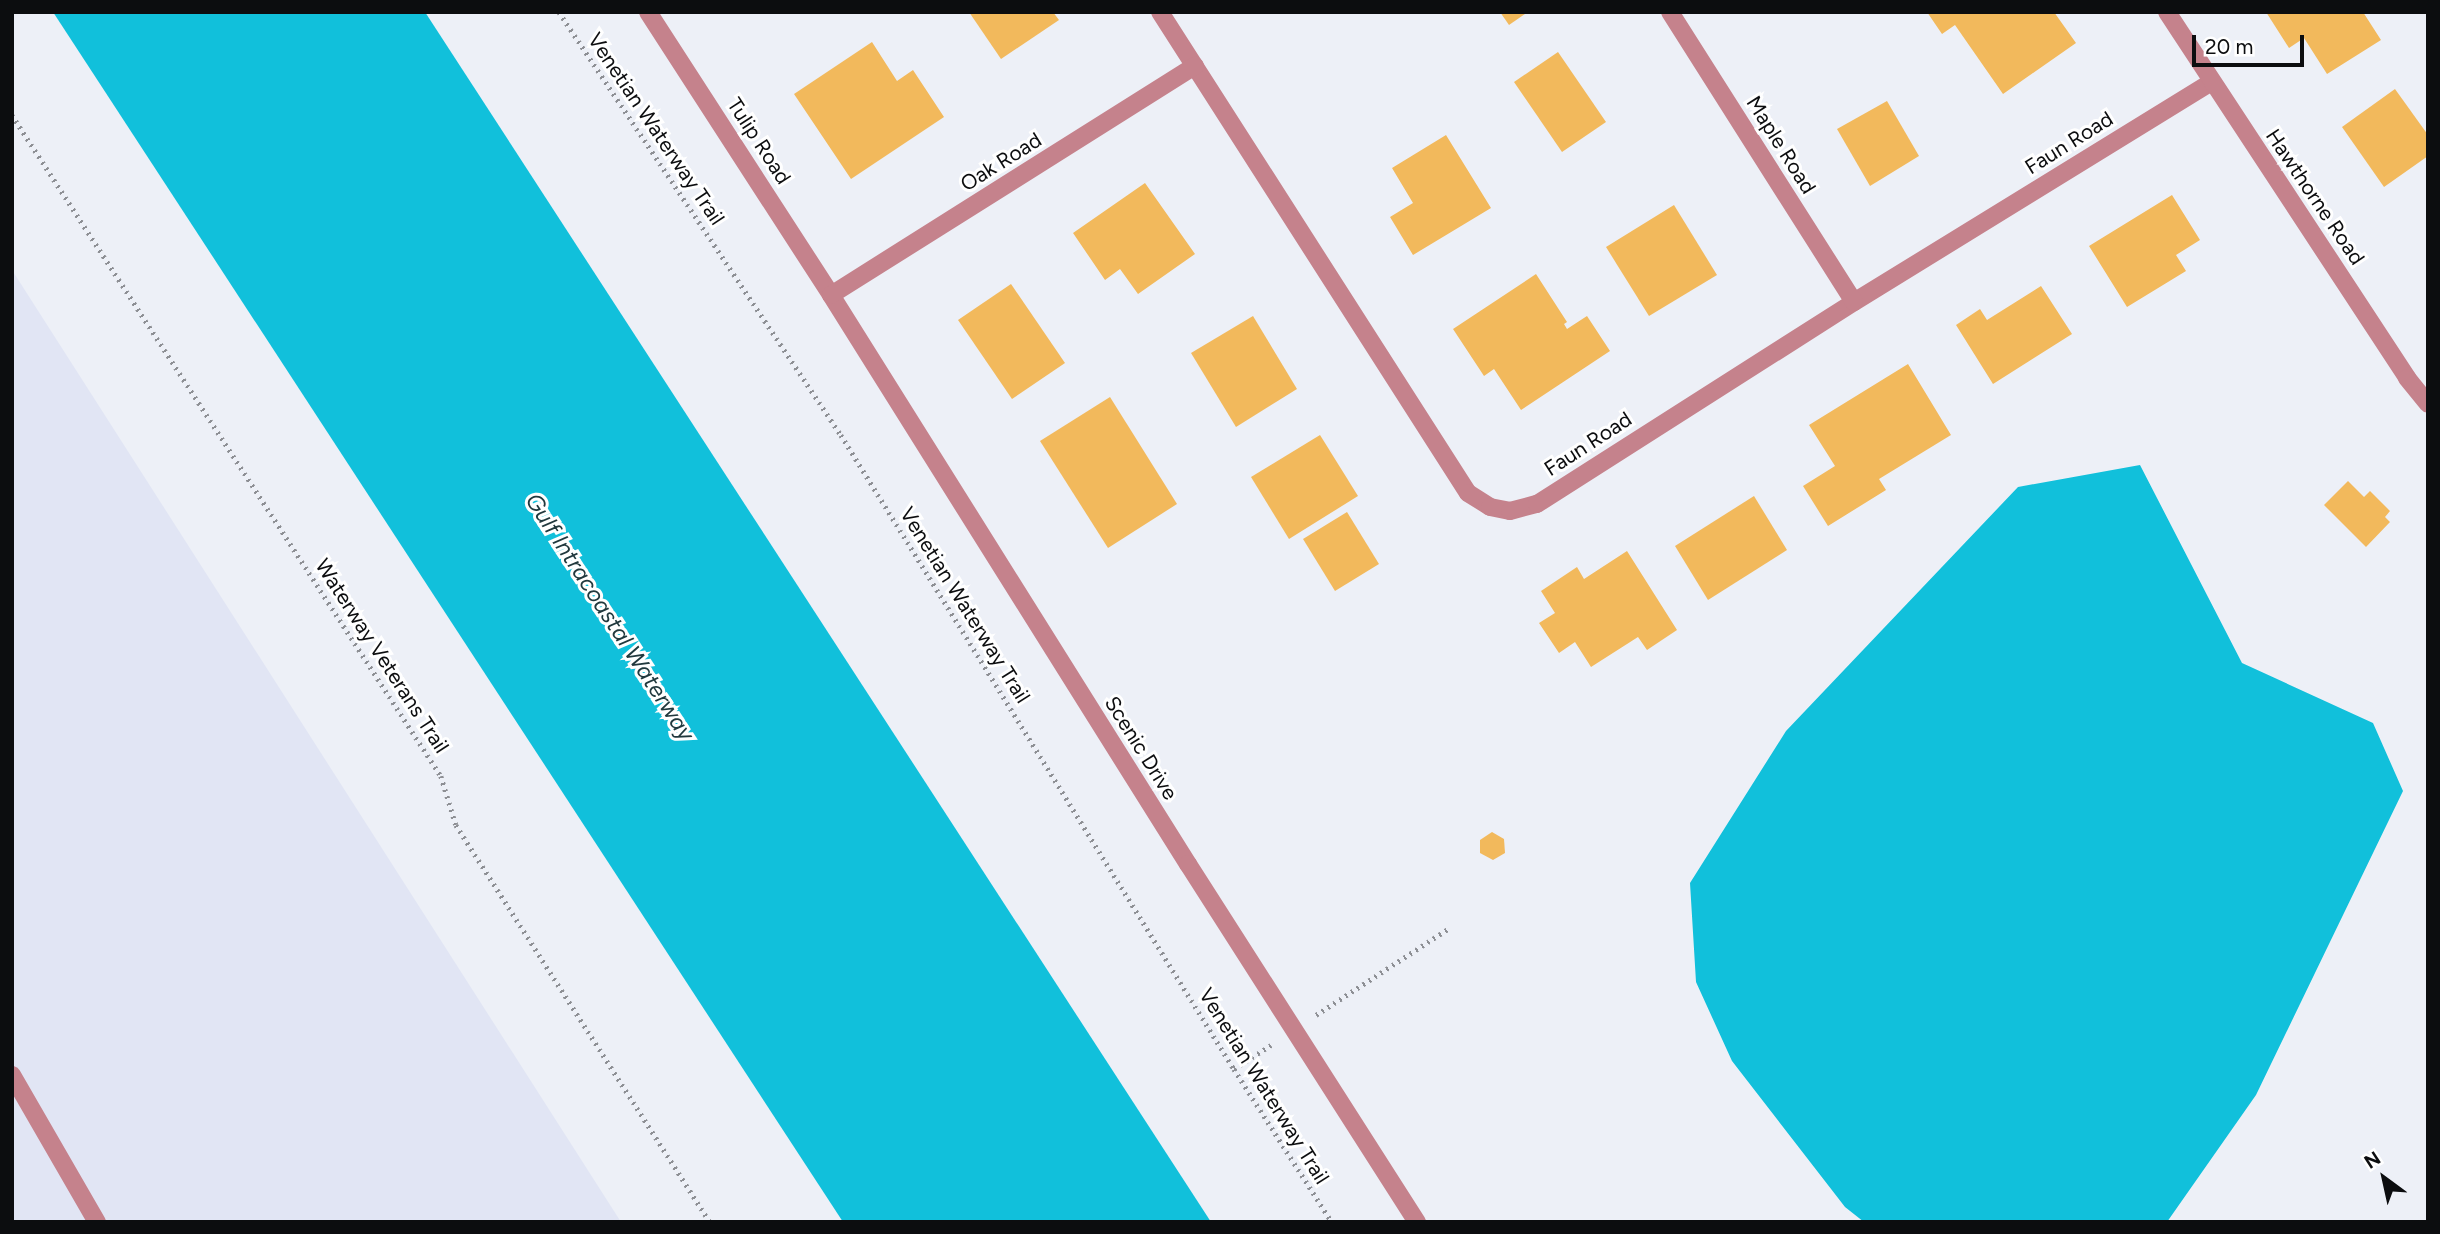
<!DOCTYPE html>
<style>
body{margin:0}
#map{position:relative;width:2440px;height:1234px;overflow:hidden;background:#edf0f7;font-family:Figtree,sans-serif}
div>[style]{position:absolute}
.built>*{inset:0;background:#e1e5f4}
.water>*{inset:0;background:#11c0db}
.building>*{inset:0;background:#f2b95c}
.path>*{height:4.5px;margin-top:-2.25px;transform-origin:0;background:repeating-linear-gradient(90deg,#8d8f94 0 2px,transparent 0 7px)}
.minor>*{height:18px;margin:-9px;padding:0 9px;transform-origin:9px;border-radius:9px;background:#c5828c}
span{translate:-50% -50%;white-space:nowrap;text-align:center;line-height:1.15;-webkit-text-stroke:6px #fff;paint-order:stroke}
.street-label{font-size:21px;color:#0c0d0f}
.water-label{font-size:23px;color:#21393e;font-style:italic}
.frame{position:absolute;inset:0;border:14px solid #0c0d0f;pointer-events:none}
.north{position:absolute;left:2349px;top:1143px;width:70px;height:70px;-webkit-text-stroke:5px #fff;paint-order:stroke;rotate:327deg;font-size:19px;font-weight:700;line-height:28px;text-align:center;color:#0c0d0f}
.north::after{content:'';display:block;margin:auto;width:24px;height:32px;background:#0c0d0f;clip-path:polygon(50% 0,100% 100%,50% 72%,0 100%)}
.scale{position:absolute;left:2192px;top:35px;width:112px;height:32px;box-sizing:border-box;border:4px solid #0c0d0f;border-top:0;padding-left:9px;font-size:21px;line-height:24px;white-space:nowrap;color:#0c0d0f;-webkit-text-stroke:5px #fff;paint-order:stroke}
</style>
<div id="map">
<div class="built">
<i style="clip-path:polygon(12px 270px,621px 1222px,12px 1222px)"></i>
</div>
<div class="water">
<i style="clip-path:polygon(53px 12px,425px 12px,1211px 1222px,843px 1222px)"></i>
<i style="clip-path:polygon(2140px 465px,2242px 663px,2373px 723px,2403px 791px,2256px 1095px,2167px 1222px,1864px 1222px,1845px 1207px,1732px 1061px,1696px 982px,1690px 883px,1786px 731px,2018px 487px)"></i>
</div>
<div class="building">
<i style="clip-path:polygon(969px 12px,1053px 12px,1059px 20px,1001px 59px)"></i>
<i style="clip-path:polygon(1500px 12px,1528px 12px,1509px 25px)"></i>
<i style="clip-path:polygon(1927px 12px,2054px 12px,2076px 43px,2003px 94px,1955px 25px,1942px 34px)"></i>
<i style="clip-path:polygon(2266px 12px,2363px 12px,2381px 40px,2327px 74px,2304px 38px,2289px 48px)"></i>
<i style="clip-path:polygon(872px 42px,897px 81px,913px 70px,944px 117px,851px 179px,794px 94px)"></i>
<i style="clip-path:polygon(1558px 52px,1606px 122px,1562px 152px,1514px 82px)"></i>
<i style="clip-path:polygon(2395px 89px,2428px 135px,2428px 156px,2384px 187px,2342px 127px)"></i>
<i style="clip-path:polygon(1887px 101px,1919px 156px,1870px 186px,1837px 129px)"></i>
<i style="clip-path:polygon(1446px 135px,1491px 208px,1413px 255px,1390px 217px,1413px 203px,1392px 168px)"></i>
<i style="clip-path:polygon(1145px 183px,1195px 254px,1138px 294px,1120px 269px,1105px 280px,1073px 233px)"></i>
<i style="clip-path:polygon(2172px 195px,2200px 240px,2176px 255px,2186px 271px,2127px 307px,2089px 246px)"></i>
<i style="clip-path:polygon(1674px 205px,1717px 275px,1649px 316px,1606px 247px)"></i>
<i style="clip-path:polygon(1536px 274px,1567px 322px,1564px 324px,1567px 329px,1587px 316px,1610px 351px,1521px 410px,1494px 369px,1484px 376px,1453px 329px)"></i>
<i style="clip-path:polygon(1011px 284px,1065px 363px,1012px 399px,958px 320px)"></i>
<i style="clip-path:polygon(2041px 286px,2072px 334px,1993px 384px,1956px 325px,1980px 309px,1987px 320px)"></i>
<i style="clip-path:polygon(1253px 316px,1297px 389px,1236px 427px,1191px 353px)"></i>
<i style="clip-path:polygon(1908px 364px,1951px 435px,1879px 479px,1886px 490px,1828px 526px,1803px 486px,1835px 466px,1809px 425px)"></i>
<i style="clip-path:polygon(1110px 397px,1177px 504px,1108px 548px,1040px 441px)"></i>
<i style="clip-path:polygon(1320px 435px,1358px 496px,1289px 539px,1251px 477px)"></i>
<i style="clip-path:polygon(2348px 481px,2364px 497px,2370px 491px,2390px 511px,2385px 517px,2390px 522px,2366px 547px,2324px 505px)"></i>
<i style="clip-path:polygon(1754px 496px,1787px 550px,1708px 600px,1675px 546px)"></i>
<i style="clip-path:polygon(1347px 512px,1379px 564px,1335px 591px,1303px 539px)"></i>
<i style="clip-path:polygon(1627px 551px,1677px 630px,1647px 650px,1638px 637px,1591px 667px,1575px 642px,1559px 653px,1539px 623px,1555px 613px,1541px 591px,1577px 567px,1584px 579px)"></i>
<i style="clip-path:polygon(1492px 832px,1504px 839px,1505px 853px,1493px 860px,1480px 853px,1480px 840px)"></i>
</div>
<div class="path">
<i style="left:559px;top:12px;width:508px;rotate:56.31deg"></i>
<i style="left:841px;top:435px;width:746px;rotate:58.21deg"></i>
<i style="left:1234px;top:1069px;width:182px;rotate:57.4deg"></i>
<i style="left:12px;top:115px;width:788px;rotate:57.02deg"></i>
<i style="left:441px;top:776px;width:51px;rotate:73deg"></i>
<i style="left:456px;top:825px;width:471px;rotate:57.4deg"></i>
<i style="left:1316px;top:1015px;width:158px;rotate:-33.1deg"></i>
<i style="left:1234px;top:1069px;width:44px;rotate:-33deg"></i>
</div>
<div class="minor">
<i style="left:648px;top:12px;width:337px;rotate:57.1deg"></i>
<i style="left:831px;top:295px;width:672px;rotate:57.9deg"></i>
<i style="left:1188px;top:864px;width:425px;rotate:57.4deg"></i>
<i style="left:1160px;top:12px;width:571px;rotate:57.37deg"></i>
<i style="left:1468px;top:493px;width:26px;rotate:32deg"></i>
<i style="left:1490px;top:507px;width:20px;rotate:11deg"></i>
<i style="left:1510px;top:511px;width:28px;rotate:-15deg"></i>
<i style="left:1537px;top:504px;width:376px;rotate:-32.5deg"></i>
<i style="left:1854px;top:302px;width:419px;rotate:-31.6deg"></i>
<i style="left:1670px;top:12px;width:343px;rotate:57.6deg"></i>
<i style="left:2167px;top:12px;width:438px;rotate:56.7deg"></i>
<i style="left:2407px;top:378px;width:33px;rotate:51deg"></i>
<i style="left:831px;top:295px;width:430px;rotate:-32.2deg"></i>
<i style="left:12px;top:1075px;width:170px;rotate:60deg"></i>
</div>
<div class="street-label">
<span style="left:656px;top:129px;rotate:56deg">Venetian Waterway Trail</span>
<span style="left:759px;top:141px;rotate:57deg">Tulip Road</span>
<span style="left:2069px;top:143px;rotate:-32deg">Faun Road</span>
<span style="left:1781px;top:145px;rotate:58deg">Maple Road</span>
<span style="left:1001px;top:162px;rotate:-32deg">Oak Road</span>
<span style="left:2315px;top:197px;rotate:56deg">Hawthorne Road</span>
<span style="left:1588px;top:444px;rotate:-33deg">Faun Road</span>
<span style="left:965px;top:605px;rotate:58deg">Venetian Waterway Trail</span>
<span style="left:382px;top:656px;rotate:57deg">Waterway Veterans Trail</span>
<span style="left:1141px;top:748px;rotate:58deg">Scenic Drive</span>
<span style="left:1264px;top:1086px;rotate:58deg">Venetian Waterway Trail</span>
</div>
<div class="water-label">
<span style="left:610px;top:617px;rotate:57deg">Gulf Intracoastal Waterway</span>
</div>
<div class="frame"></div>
<div class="north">N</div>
<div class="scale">20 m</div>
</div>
